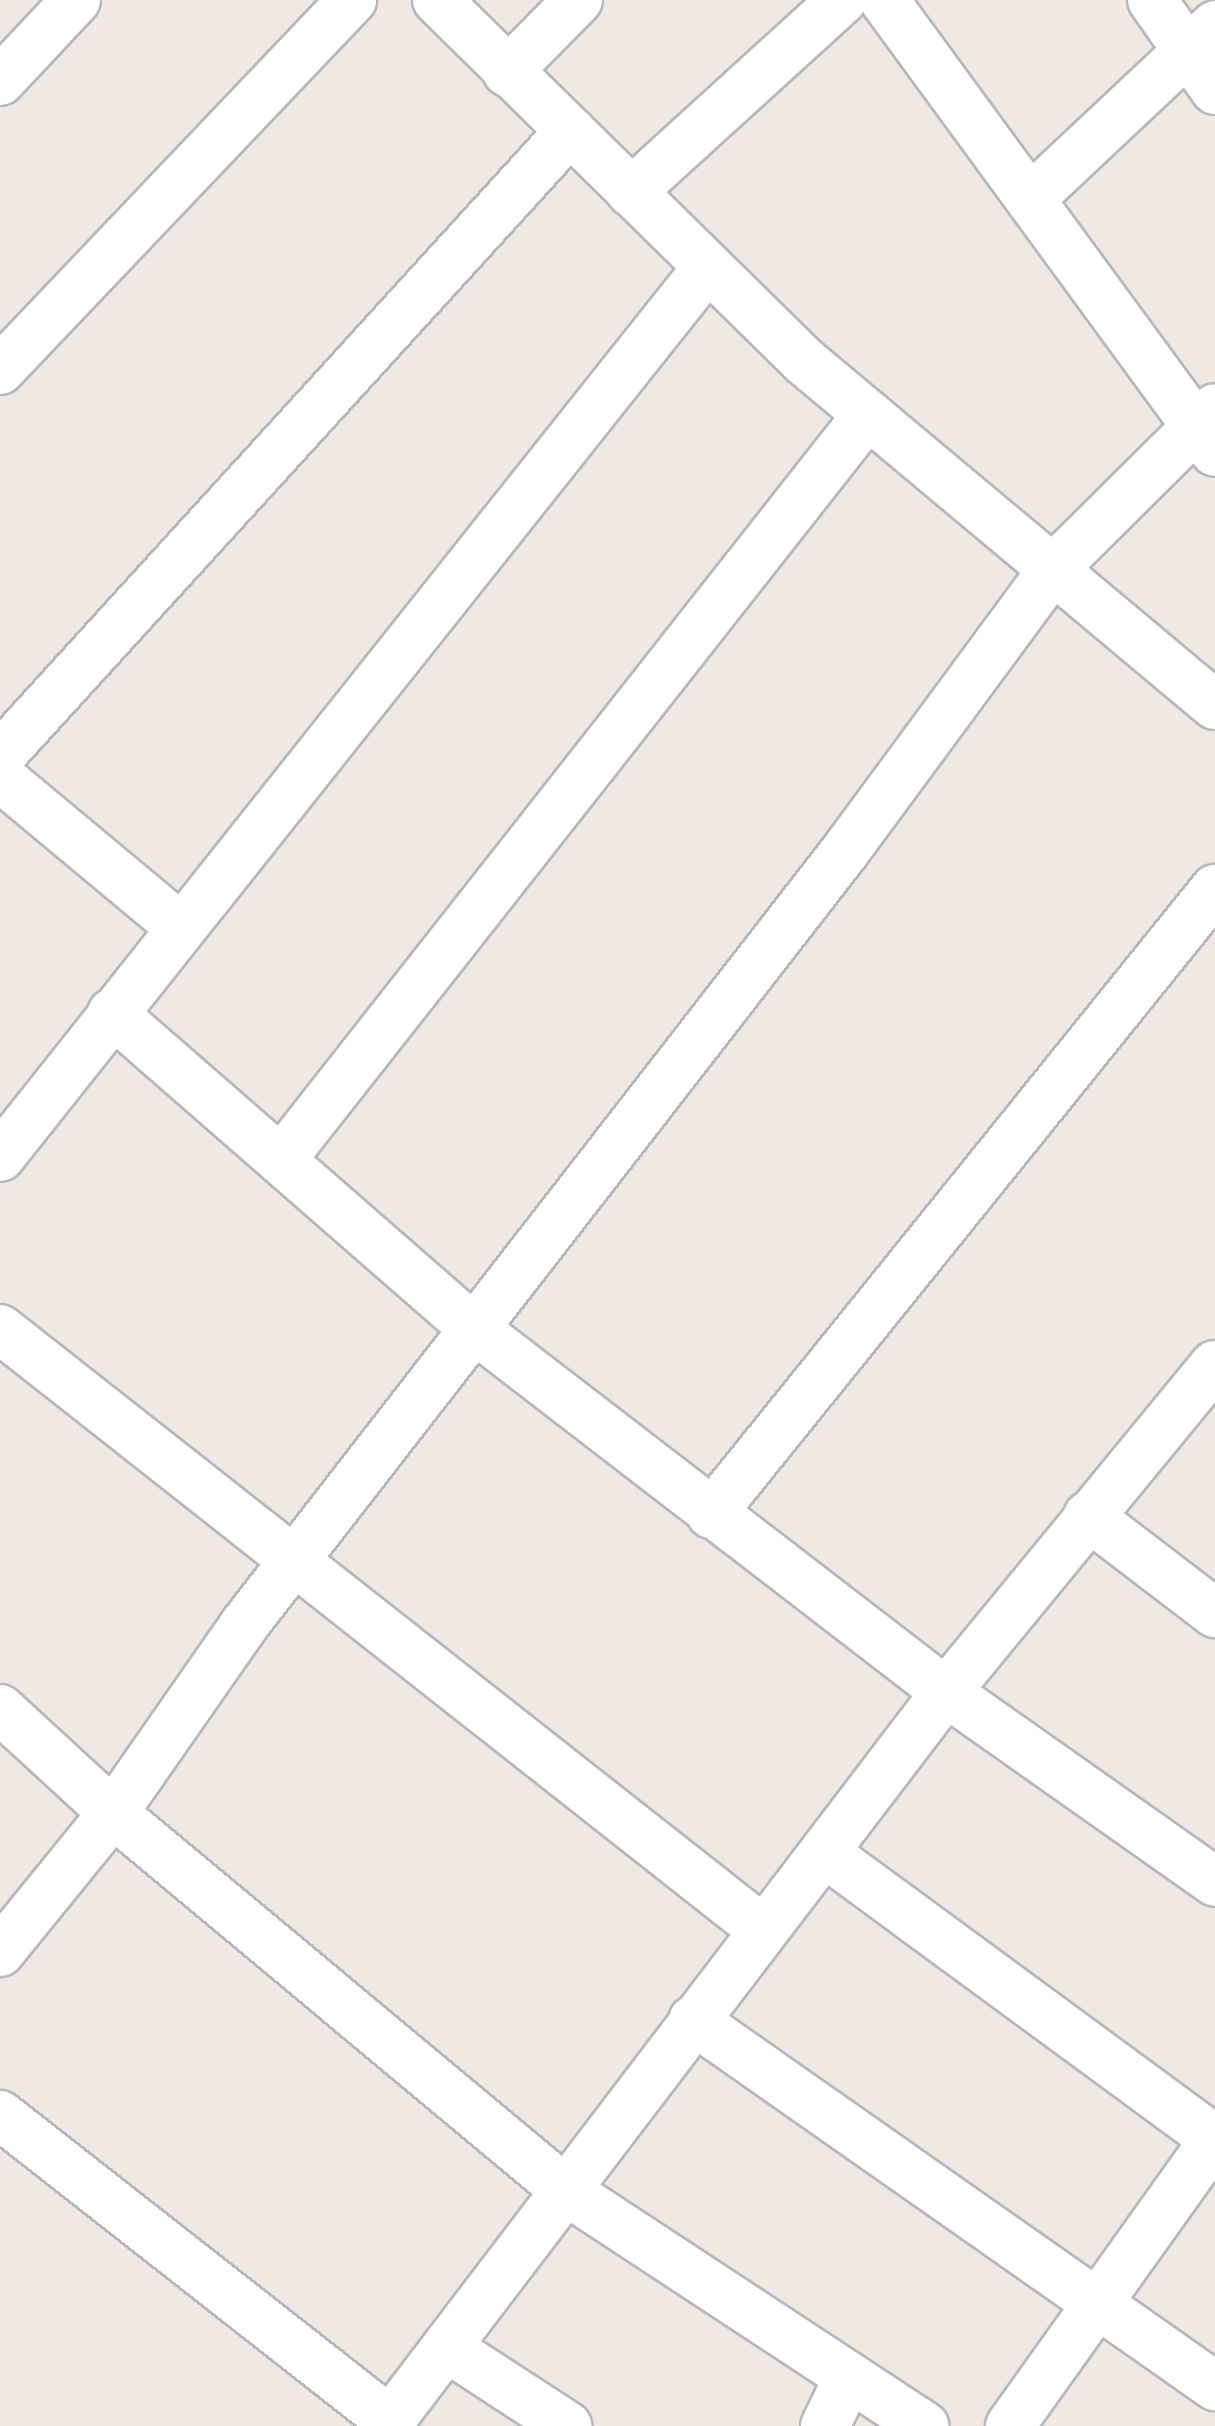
<!DOCTYPE html>
<style>
body{margin:0}
#map{position:relative;width:1215px;height:2426px;overflow:hidden;background:#efe9e1;font-family:Ubuntu,sans-serif}
div>[style]{position:absolute}
.roads{filter:drop-shadow(2px 0 #b4b7c1) drop-shadow(-2px 0 #b4b7c1) drop-shadow(0 2px #b4b7c1) drop-shadow(0 -2px #b4b7c1)}
.street>*{height:48px;margin:-24px;padding:0 24px;transform-origin:24px;border-radius:24px;background:#fff}
span{translate:-50% -50%;white-space:nowrap;text-align:center;line-height:1.15;-webkit-text-stroke:10px #fff;paint-order:stroke}
</style>
<div id="map">
<div class="roads">
<div class="street">
<i style="left:437px;top:0;width:515px;rotate:44.53deg"></i>
<i style="left:804px;top:361px;width:536px;rotate:39.93deg"></i>
<i style="left:884px;top:0;width:560px;rotate:53.78deg"></i>
<i style="left:1152px;top:0;width:110px;rotate:55deg"></i>
<i style="left:507px;top:72px;width:101px;rotate:-45.4deg"></i>
<i style="left:0;top:81px;width:111px;rotate:-46.8deg"></i>
<i style="left:631px;top:192px;width:285px;rotate:-42.3deg"></i>
<i style="left:1030px;top:199px;width:254px;rotate:-43.2deg"></i>
<i style="left:0;top:370px;width:511px;rotate:-46.43deg"></i>
<i style="left:0;top:756px;width:846px;rotate:-47.64deg"></i>
<i style="left:0;top:777px;width:234px;rotate:39.8deg"></i>
<i style="left:112px;top:1013px;width:483px;rotate:41.1deg"></i>
<i style="left:476px;top:1330px;width:593px;rotate:37.6deg"></i>
<i style="left:946px;top:1692px;width:329px;rotate:35.2deg"></i>
<i style="left:0;top:1157px;width:1136px;rotate:-51.51deg"></i>
<i style="left:281px;top:1160px;width:949px;rotate:-51.8deg"></i>
<i style="left:0;top:1329px;width:970px;rotate:38.22deg"></i>
<i style="left:711px;top:1514px;width:803px;rotate:-51.12deg"></i>
<i style="left:1088px;top:1516px;width:160px;rotate:37.4deg"></i>
<i style="left:0;top:1709px;width:154px;rotate:42.6deg"></i>
<i style="left:113px;top:1813px;width:589px;rotate:39.83deg"></i>
<i style="left:565px;top:2190px;width:430px;rotate:33.3deg"></i>
<i style="left:825px;top:1853px;width:484px;rotate:36.3deg"></i>
<i style="left:0;top:1952px;width:179px;rotate:-50.9deg"></i>
<i style="left:113px;top:1813px;width:229px;rotate:-55.1deg"></i>
<i style="left:244px;top:1625px;width:981px;rotate:-52.16deg"></i>
<i style="left:846px;top:850px;width:349px;rotate:-53.6deg"></i>
<i style="left:1053px;top:569px;width:228px;rotate:-44.8deg"></i>
<i style="left:693px;top:2020px;width:638px;rotate:35.04deg"></i>
<i style="left:0;top:2115px;width:496px;rotate:38.1deg"></i>
<i style="left:446px;top:2347px;width:145px;rotate:33.1deg"></i>
<i style="left:386px;top:2426px;width:923px;rotate:-52.66deg"></i>
<i style="left:946px;top:1692px;width:423px;rotate:-50.6deg"></i>
<i style="left:825px;top:2426px;width:55px;rotate:-63.9deg"></i>
<i style="left:1010px;top:2426px;width:353px;rotate:-54.5deg"></i>
</div>
</div>
</div>
